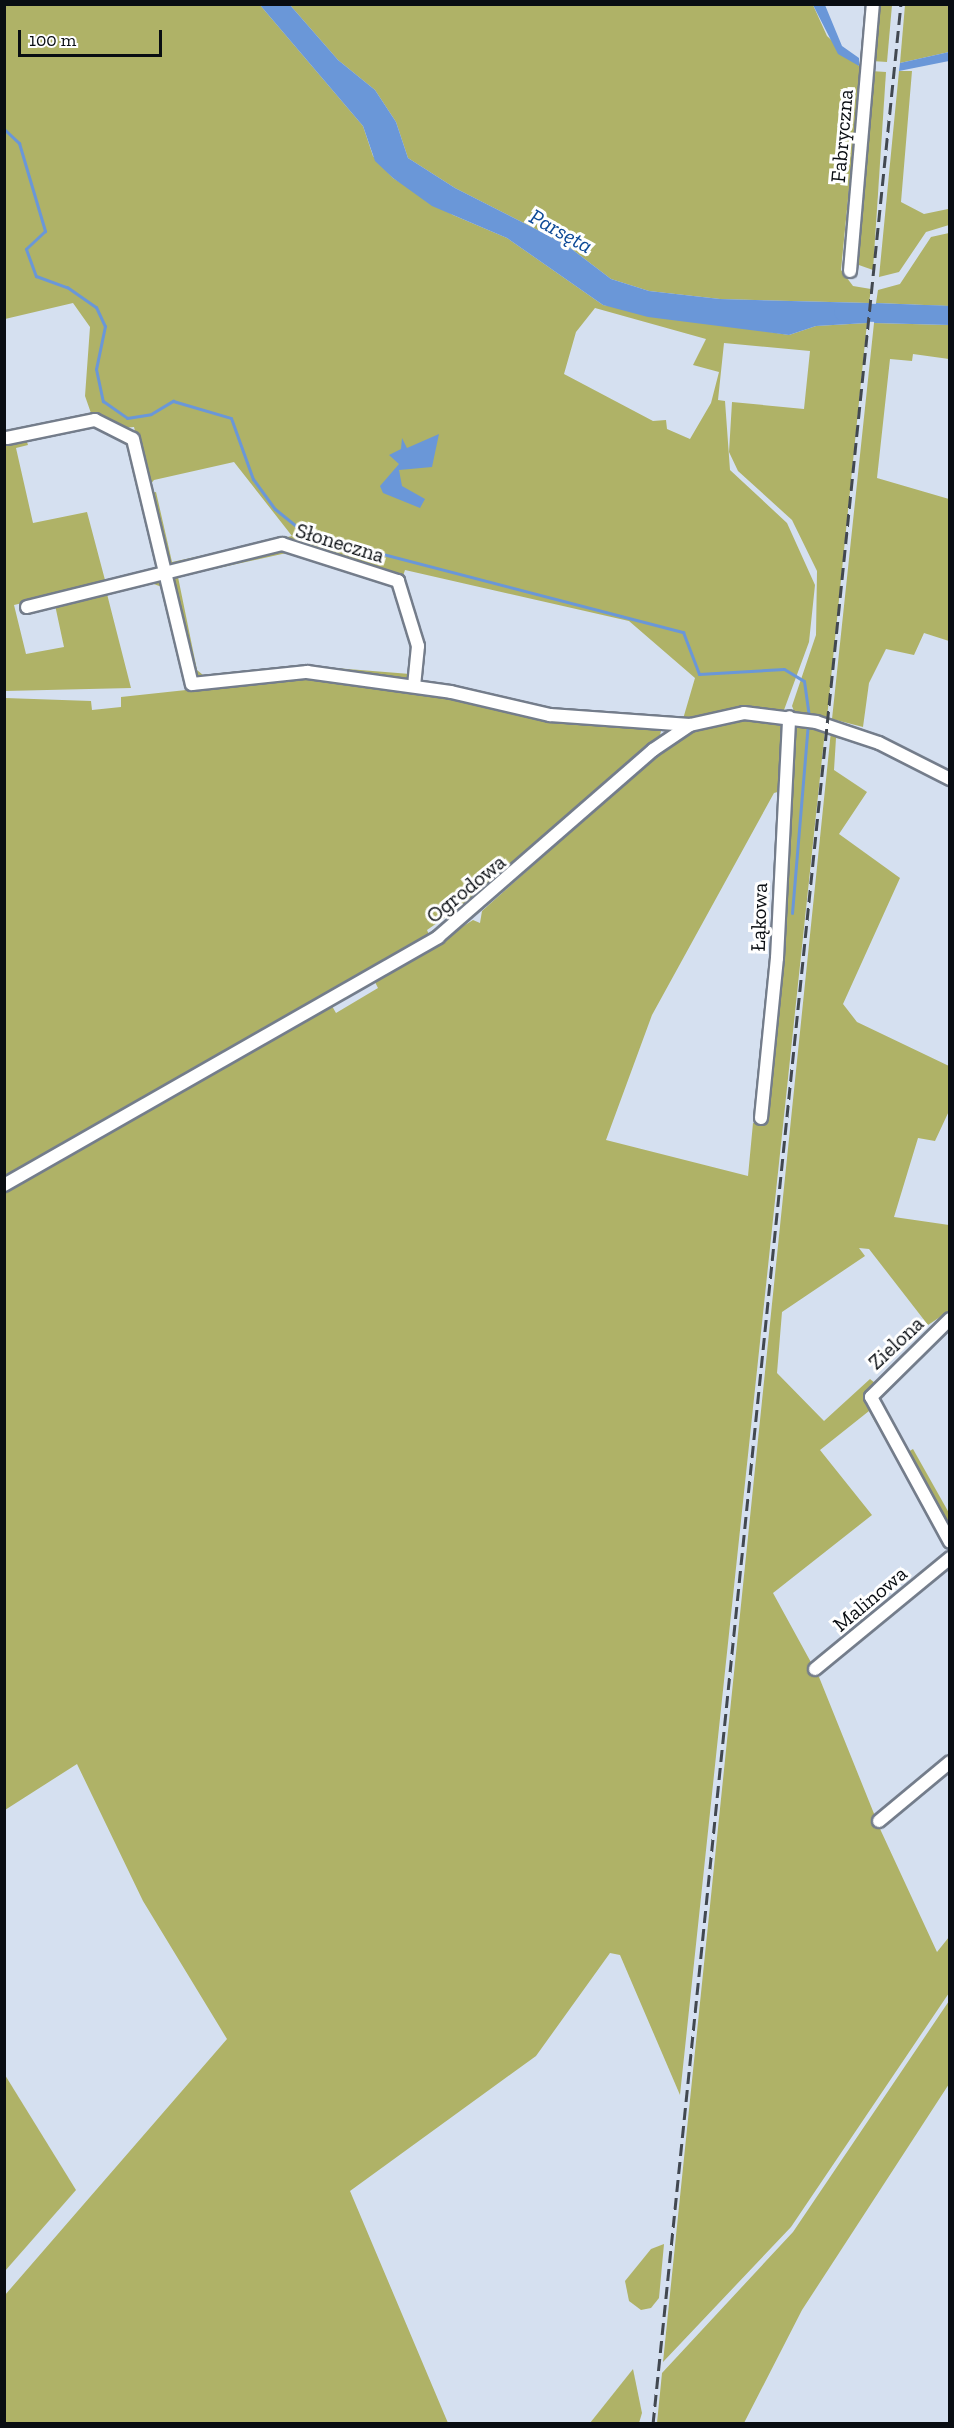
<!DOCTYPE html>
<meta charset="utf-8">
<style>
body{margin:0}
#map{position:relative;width:954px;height:2428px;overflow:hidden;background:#d5e0f0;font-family:"Zilla Slab",serif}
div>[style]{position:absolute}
.green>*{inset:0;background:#afb267}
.water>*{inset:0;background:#6a97d8}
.stream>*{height:3px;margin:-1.5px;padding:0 1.5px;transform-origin:1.5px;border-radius:1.5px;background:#6a97d8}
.river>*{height:18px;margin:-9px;padding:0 9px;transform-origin:9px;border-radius:9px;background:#6a97d8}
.roads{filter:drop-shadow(2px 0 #747d8b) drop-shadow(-2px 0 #747d8b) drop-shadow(0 2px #747d8b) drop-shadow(0 -2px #747d8b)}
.minor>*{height:12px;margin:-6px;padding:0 6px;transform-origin:6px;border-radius:6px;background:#fff}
.rail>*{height:3px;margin-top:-1.5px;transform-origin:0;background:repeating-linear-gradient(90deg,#424850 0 12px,transparent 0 18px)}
span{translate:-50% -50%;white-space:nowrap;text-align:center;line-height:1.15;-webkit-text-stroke:6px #fff;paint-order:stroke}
.street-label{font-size:21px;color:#090d12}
.water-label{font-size:22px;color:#0d4996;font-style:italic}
.frame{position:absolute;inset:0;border:6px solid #090d12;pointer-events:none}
.scale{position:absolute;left:18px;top:30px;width:144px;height:27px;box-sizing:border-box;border:3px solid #090d12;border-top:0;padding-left:8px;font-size:18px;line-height:21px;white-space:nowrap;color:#090d12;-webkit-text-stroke:4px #fff;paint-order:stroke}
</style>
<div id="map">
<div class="green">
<i style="clip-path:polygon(evenodd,4px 5px,260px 5px,363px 126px,373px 156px,393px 178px,453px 215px,507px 238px,603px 305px,789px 335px,816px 326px,867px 323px,827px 718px,794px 711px,792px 706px,816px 635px,817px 571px,792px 520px,738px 471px,729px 452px,732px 402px,804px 409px,810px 351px,724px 343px,718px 400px,725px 401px,730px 470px,787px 523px,815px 585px,809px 642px,784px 710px,733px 709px,683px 719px,695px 678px,629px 621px,405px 570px,402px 579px,285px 539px,171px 566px,167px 563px,150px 493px,156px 492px,172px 562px,292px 536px,234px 462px,154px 480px,148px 487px,134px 427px,123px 428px,92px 416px,85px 396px,90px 327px,73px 303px,5px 319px,4px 5px,595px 308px,706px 339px,693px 365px,719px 372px,711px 403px,690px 439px,667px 429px,666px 420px,653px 421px,564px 374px,576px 332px,595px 308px)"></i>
<i style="clip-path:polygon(290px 5px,813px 5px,827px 36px,859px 66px,862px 57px,841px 270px,853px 286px,871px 289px,869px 303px,720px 299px,649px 291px,611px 279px,565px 244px,455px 188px,408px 158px,396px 122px,375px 90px,338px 60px)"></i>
<i style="clip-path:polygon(877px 5px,892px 5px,887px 62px,872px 61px)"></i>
<i style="clip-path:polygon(905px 5px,949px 5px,949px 52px,900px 63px)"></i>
<i style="clip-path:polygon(871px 71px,886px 72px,873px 270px,856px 264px)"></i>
<i style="clip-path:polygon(899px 71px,912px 71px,901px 202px,924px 214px,948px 209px,949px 225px,926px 232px,899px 272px,879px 277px)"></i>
<i style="clip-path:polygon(949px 233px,949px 306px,876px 303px,878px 290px,900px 284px,931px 237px)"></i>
<i style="clip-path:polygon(874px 323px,949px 325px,949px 359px,913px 354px,912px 361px,890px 359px,877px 478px,949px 499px,949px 641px,924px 633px,914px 655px,886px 649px,869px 683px,863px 727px,832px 719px)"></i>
<i style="clip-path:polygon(26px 439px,28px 445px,16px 448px,33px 523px,87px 512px,105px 580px,153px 572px,14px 605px,26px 654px,64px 647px,55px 605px,157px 579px,162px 587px,151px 583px,107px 594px,131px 688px,5px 691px,5px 441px)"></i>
<i style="clip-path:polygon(282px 549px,291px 552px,178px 577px,197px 670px,203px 675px,298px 665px,410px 674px,408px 678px,322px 669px,200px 677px,195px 674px,171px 578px)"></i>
<i style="clip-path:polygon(307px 677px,661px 731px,659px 739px,466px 913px,460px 907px,427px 930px,430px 937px,5px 1180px,5px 698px,91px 701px,92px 710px,121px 707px,121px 697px)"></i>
<i style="clip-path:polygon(750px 718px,785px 727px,781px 791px,774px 793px,652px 1015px,606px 1140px,748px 1176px,753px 1123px,764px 1124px,782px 956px,792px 734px,799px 725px,825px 730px,680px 2095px,620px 1955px,610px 1953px,536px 2056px,350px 2191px,448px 2423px,5px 2423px,5px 2295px,227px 2039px,143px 1901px,77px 1764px,5px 1810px,5px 1192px,327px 1009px,332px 1006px,336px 1013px,378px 988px,375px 982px,473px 920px,480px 923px,482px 911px,675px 739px,699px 728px)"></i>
<i style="clip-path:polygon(831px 731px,868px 744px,836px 738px,834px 770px,867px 792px,839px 834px,900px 878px,843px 1004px,857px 1022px,949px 1066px,949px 1111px,935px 1141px,918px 1138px,894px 1217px,949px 1225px,949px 1311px,928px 1325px,869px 1249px,859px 1248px,865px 1256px,782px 1312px,777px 1373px,824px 1421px,870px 1379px,875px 1383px,867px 1402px,876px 1424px,869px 1411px,820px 1450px,872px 1515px,773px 1593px,819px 1677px,881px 1831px,937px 1952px,949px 1937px,949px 1993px,791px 2227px,663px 2362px)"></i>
<i style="clip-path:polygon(913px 1449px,949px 1513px,949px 1533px,906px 1453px)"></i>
<i style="clip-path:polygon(949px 2001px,949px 2084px,802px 2310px,744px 2423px,657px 2423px,662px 2373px,793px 2232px)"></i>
<i style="clip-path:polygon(5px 2075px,76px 2190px,5px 2271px,4px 2075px)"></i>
<i style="clip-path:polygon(664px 2244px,659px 2298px,651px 2308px,641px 2310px,629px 2301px,625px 2281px,651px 2249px)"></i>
<i style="clip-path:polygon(633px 2369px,642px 2413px,639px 2423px,590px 2423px)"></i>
</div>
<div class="water">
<i style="clip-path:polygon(260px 5px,290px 5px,338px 60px,375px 90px,396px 122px,408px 158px,455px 188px,565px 244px,611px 279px,649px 291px,720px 299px,869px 303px,867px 323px,816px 326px,789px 335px,648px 317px,603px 305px,507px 238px,432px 206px,393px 178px,375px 161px,363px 126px)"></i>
<i style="clip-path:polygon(813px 5px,825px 5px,842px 46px,859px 58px,859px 66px,838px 54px)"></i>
<i style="clip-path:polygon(949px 52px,949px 61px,899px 71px,900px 63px)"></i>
<i style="clip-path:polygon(876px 303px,949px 306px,949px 325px,874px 323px)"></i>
<i style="clip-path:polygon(439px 434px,432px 467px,399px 470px,402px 486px,425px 499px,420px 508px,383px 493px,380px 486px,399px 464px,389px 455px,401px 449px,402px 438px,407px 448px)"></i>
</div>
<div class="stream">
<i style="left:4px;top:129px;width:21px;rotate:43deg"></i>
<i style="left:19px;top:143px;width:92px;rotate:73.5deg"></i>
<i style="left:45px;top:231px;width:26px;rotate:137deg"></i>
<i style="left:26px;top:249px;width:29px;rotate:70deg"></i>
<i style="left:36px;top:276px;width:33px;rotate:20deg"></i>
<i style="left:67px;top:287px;width:35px;rotate:35deg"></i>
<i style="left:96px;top:307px;width:21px;rotate:65deg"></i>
<i style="left:105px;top:326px;width:44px;rotate:101.8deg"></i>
<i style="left:96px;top:369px;width:33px;rotate:78deg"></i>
<i style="left:103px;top:401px;width:29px;rotate:35deg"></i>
<i style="left:127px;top:418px;width:24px;rotate:-9deg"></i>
<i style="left:151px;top:414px;width:26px;rotate:-31deg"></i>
<i style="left:173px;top:401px;width:60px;rotate:16.3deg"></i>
<i style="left:231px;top:418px;width:65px;rotate:70.2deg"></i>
<i style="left:253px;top:479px;width:37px;rotate:54deg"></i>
<i style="left:275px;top:509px;width:40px;rotate:39deg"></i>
<i style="left:306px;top:534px;width:390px;rotate:14.6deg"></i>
<i style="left:683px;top:632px;width:45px;rotate:69.1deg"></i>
<i style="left:699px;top:674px;width:85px;rotate:-3.4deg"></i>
<i style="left:784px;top:669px;width:23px;rotate:31deg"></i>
<i style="left:804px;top:681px;width:36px;rotate:82deg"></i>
<i style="left:792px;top:913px;width:190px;rotate:-85.2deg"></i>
</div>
<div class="river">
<i style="left:843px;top:312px;width:107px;rotate:1.6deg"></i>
</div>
<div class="roads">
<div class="minor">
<i style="left:850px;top:271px;width:268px;rotate:-85.1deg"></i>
<i style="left:7px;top:438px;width:90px;rotate:-11.6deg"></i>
<i style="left:95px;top:420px;width:42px;rotate:26.6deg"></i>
<i style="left:133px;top:439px;width:252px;rotate:76.5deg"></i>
<i style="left:192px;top:684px;width:116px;rotate:-6deg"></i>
<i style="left:307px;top:672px;width:145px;rotate:7.9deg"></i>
<i style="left:451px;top:692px;width:102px;rotate:13.1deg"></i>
<i style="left:550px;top:715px;width:140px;rotate:4.1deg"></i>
<i style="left:27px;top:607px;width:263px;rotate:-13.9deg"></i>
<i style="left:282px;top:544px;width:122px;rotate:17.7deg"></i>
<i style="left:398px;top:581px;width:68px;rotate:72.9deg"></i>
<i style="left:418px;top:646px;width:40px;rotate:95.7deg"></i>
<i style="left:761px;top:1118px;width:161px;rotate:-84.3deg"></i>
<i style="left:777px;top:958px;width:241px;rotate:-87.1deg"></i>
<i style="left:4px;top:1185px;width:500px;rotate:-29.7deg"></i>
<i style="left:438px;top:937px;width:285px;rotate:-41deg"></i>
<i style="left:653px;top:750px;width:45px;rotate:-34deg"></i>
<i style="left:690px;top:725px;width:55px;rotate:-12.5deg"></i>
<i style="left:744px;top:713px;width:73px;rotate:7.1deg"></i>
<i style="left:816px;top:722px;width:66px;rotate:18.4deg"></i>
<i style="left:879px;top:743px;width:80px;rotate:26.9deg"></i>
<i style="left:950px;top:1319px;width:111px;rotate:135.4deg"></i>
<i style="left:871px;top:1397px;width:165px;rotate:61.4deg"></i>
<i style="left:815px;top:1669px;width:175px;rotate:-39.4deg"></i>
<i style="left:879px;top:1821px;width:92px;rotate:-39.7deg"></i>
</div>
</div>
<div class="rail">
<i style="left:653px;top:2424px;width:2433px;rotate:-84.15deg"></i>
</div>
<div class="street-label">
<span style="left:842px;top:136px;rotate:-85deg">Fabryczna</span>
<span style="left:340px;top:543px;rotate:17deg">Słoneczna</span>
<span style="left:466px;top:889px;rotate:-39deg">Ogrodowa</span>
<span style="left:759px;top:917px;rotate:-88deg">Łąkowa</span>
<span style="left:896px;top:1343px;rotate:-43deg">Zielona</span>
<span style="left:870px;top:1599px;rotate:-40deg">Malinowa</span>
</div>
<div class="water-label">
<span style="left:561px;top:231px;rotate:29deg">Parsęta</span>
</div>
<div class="frame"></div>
<div class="scale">100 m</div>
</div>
